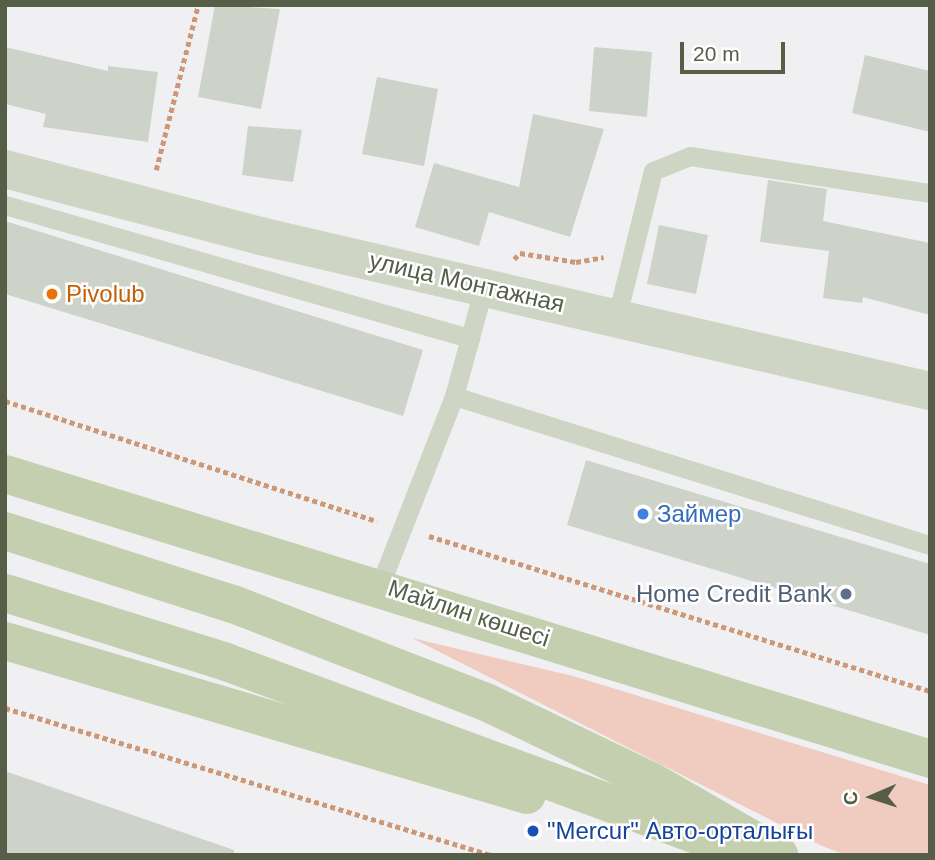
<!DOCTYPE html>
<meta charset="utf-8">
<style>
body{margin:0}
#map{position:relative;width:935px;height:860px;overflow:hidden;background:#f0f0f3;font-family:Arial,sans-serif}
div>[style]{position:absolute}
.green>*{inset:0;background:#f0cbbf}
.building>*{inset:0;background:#ced3ca}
.path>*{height:4.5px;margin-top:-2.25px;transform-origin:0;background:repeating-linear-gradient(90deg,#ce9776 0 5px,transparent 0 8.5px)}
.lane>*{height:19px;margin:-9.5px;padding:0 9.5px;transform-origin:9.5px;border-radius:9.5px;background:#cfd5c4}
.street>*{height:38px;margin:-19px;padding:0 19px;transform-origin:19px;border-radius:19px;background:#cfd5c4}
.primary>*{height:38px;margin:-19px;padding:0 19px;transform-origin:19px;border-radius:19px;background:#c4cfb0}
.dots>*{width:19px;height:19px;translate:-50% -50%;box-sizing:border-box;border:4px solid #fff;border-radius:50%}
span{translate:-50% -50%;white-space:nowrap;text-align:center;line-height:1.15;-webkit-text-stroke:5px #fff;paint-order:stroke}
.street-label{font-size:24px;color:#565e48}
.food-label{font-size:24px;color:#c56008}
.left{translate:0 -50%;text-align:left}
.shop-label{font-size:24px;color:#366cbe}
.service-label{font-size:24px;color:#4e5e75}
.right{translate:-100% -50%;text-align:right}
.transit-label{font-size:24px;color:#164399}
.frame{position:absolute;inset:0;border:7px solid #565e48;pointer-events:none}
.north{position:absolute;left:837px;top:762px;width:70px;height:70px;-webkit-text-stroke:5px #fff;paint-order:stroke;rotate:267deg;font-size:19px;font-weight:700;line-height:28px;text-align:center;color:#565e48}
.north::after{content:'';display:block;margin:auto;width:24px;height:32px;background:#565e48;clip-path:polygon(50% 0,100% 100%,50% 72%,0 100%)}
.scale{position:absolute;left:680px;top:42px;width:105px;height:32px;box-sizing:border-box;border:4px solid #565e48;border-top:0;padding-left:9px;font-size:21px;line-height:24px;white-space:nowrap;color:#565e48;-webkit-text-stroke:5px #fff;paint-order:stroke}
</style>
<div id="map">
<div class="green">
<i style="clip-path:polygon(412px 638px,573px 676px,930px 785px,930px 855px,846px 855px,822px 846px)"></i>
</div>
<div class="building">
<i style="clip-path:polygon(215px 5px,280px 9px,261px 109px,198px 97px)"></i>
<i style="clip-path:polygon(5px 47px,108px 71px,108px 66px,158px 72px,148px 142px,43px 127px,46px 114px,5px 104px)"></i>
<i style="clip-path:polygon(594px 47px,652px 52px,647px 117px,589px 111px)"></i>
<i style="clip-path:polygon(865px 55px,930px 71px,930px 132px,852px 113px)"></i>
<i style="clip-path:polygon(377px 77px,438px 89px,424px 166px,362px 154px)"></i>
<i style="clip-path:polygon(533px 114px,604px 129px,570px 237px,489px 212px,479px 246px,415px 227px,434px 163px,519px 187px)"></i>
<i style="clip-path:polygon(248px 126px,302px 130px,293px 182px,242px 175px)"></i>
<i style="clip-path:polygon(768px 180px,827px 189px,823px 221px,930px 243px,930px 315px,863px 297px,862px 303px,823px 298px,829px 251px,760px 242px)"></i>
<i style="clip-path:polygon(5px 221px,423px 350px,403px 416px,5px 294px)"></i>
<i style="clip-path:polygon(659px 225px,708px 235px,696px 294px,647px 284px)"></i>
<i style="clip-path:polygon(586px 460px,930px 564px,930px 635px,567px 525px)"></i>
<i style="clip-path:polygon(5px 771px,234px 850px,234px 855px,5px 855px)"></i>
</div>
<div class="path">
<i style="left:156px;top:170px;width:170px;rotate:-75.7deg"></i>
<i style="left:514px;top:259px;width:8px;rotate:-45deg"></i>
<i style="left:520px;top:253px;width:57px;rotate:9.1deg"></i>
<i style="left:576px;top:262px;width:28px;rotate:-10deg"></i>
<i style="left:5px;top:401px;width:391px;rotate:17.9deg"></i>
<i style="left:429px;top:536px;width:524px;rotate:17.19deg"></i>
<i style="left:5px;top:708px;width:508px;rotate:16.83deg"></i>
</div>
<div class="lane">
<i style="left:5px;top:205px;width:484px;rotate:16deg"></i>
<i style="left:617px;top:316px;width:149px;rotate:-76.1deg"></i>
<i style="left:653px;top:171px;width:40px;rotate:-22deg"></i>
<i style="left:690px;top:156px;width:243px;rotate:8.8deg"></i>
<i style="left:454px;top:396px;width:499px;rotate:17.4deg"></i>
<i style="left:380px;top:585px;width:203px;rotate:-68.6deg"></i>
<i style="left:454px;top:396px;width:117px;rotate:-74.7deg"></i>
</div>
<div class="street">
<i style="left:5px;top:169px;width:264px;rotate:14.7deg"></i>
<i style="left:260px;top:236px;width:688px;rotate:13.03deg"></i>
</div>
<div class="primary">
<i style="left:5px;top:474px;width:968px;rotate:17.12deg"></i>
<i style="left:5px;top:531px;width:239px;rotate:17.8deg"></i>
<i style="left:233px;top:604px;width:271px;rotate:21.2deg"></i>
<i style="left:486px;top:702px;width:183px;rotate:25.6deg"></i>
<i style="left:651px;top:781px;width:148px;rotate:30deg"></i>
<i style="left:5px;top:593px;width:232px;rotate:17.3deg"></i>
<i style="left:226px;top:662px;width:536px;rotate:20.19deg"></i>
<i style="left:5px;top:641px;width:544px;rotate:16.44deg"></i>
</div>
<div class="dots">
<i style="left:52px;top:294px;background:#e8710a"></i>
<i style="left:643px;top:514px;background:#3f7fe0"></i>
<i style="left:846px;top:594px;background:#5c6f8a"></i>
<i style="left:533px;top:831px;background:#1a4fb4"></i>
</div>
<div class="street-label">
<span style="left:467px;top:282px;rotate:13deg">улица Монтажная</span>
<span style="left:469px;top:613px;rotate:18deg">Майлин көшесі</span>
</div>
<div class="food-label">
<span class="left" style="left:66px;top:294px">Pivolub</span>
</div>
<div class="shop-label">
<span class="left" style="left:657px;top:514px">Займер</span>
</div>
<div class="service-label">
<span class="right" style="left:832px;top:594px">Home Credit Bank</span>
</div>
<div class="transit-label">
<span class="left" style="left:547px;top:831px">"Mercur" Авто-орталығы</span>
</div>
<div class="frame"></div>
<div class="north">С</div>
<div class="scale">20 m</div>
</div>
